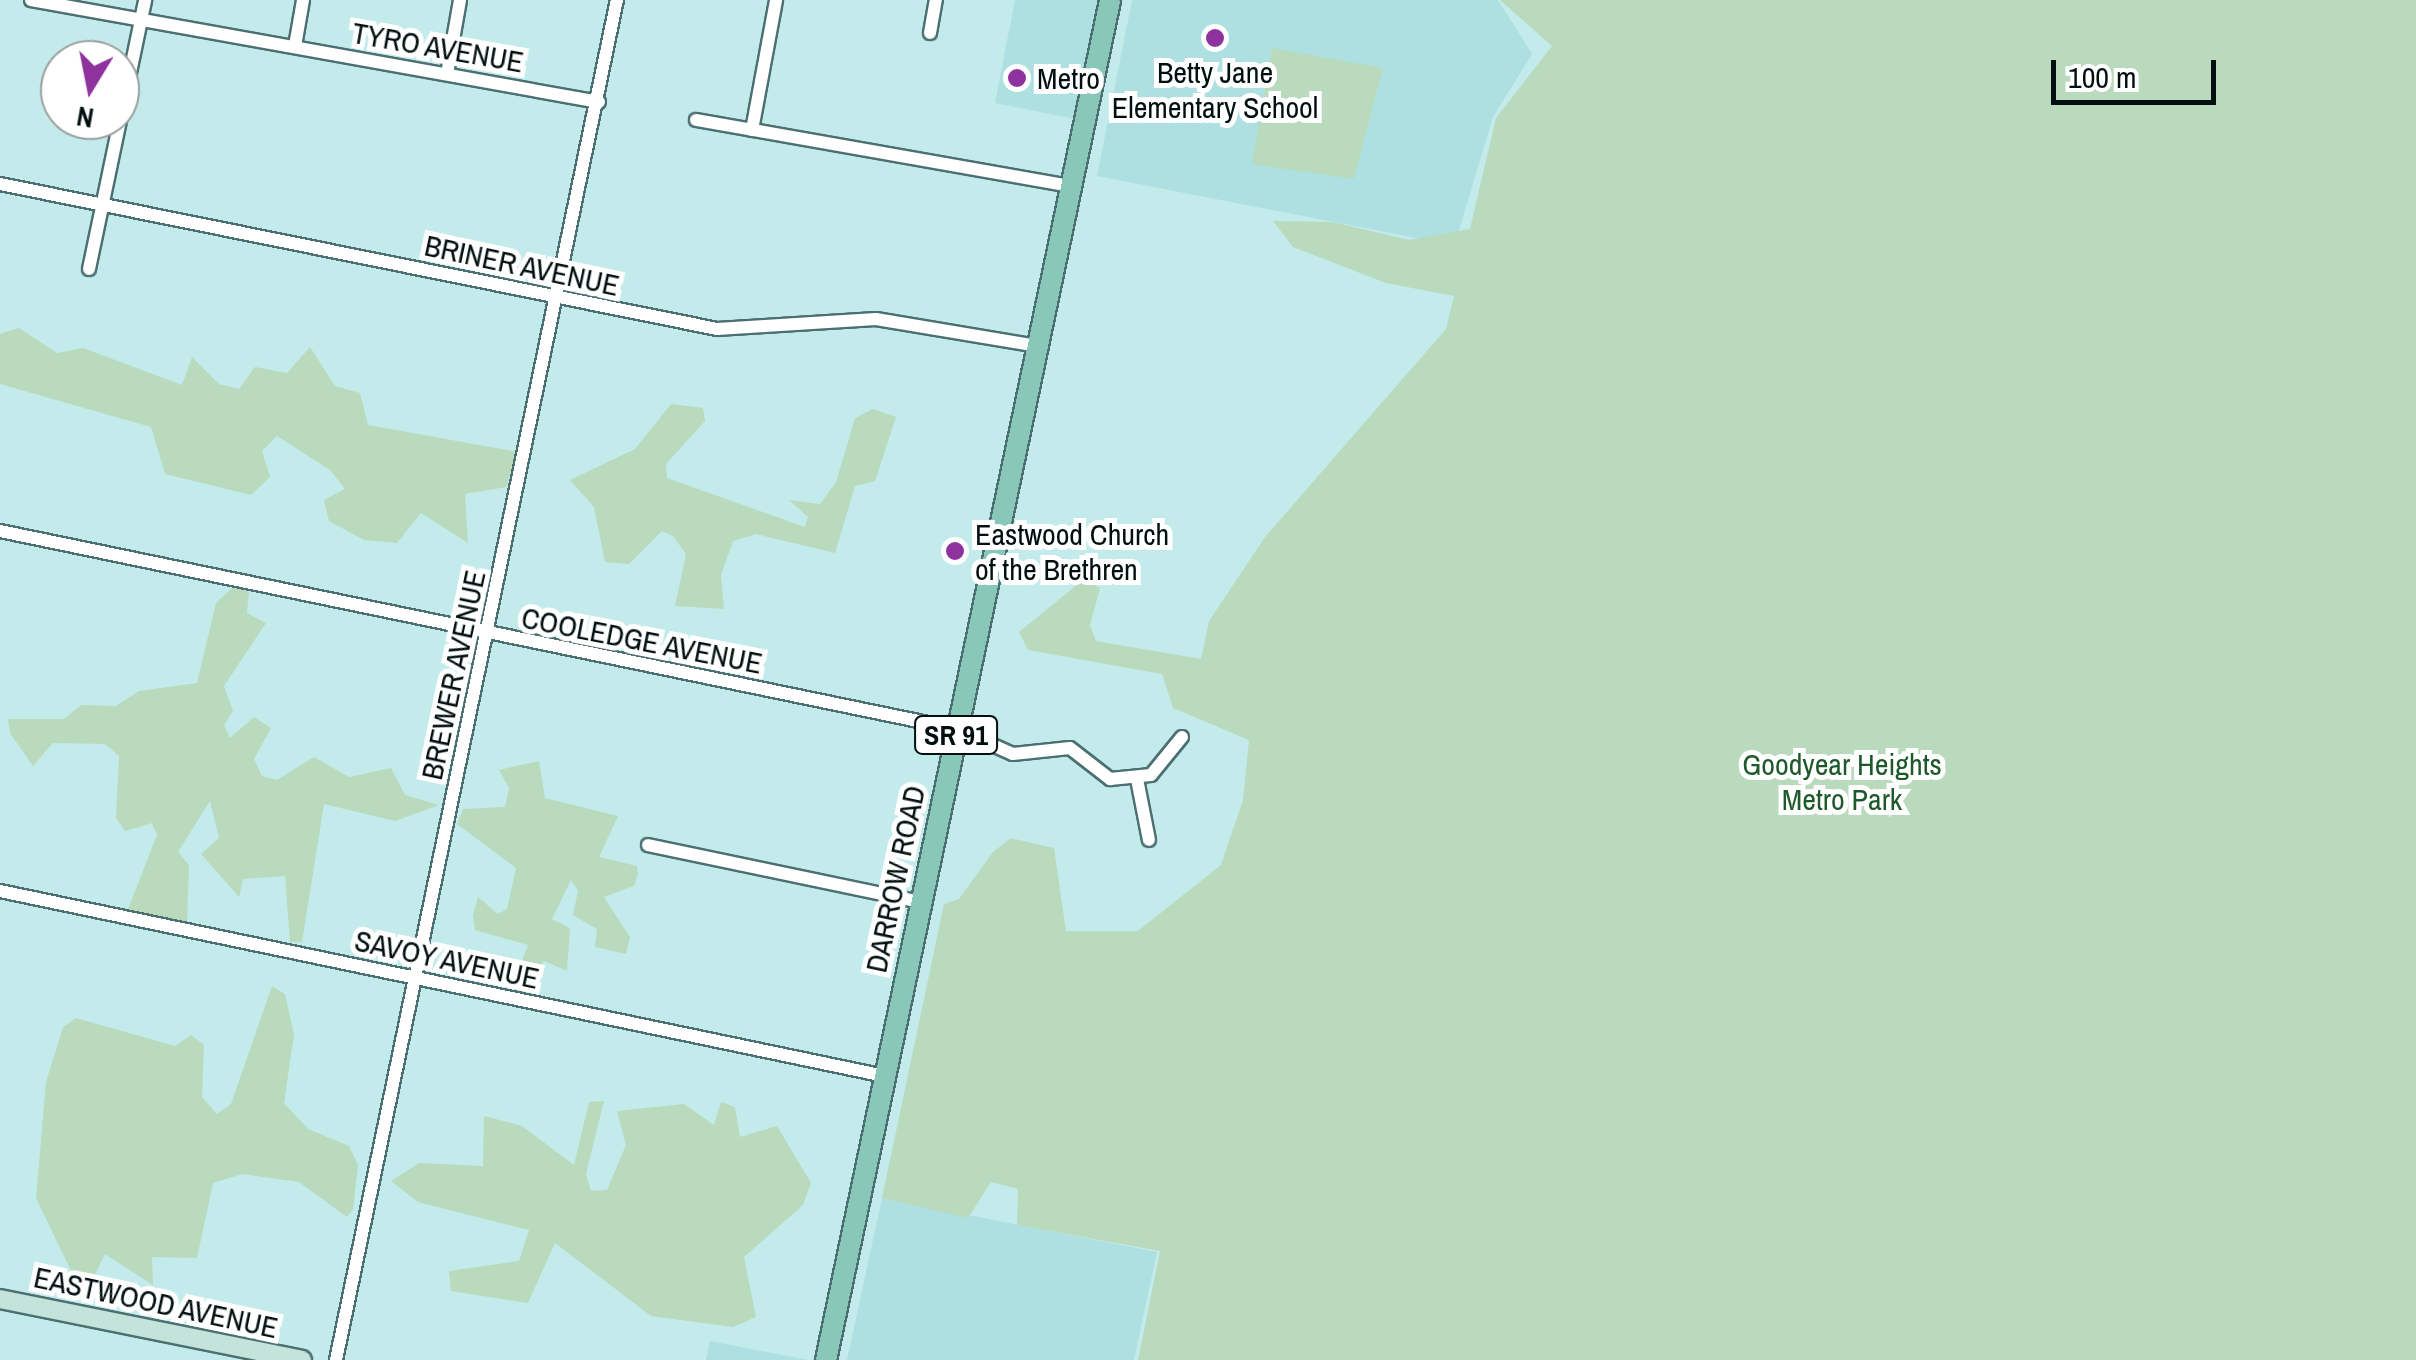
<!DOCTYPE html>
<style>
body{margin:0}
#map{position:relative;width:2416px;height:1360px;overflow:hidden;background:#c3ebeb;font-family:"Archivo Narrow",sans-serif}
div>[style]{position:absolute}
.built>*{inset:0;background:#aee0e1}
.green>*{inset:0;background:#b9dabd}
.roads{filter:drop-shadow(2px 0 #4c7071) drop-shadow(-2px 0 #4c7071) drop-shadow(0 2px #4c7071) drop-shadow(0 -2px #4c7071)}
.street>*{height:12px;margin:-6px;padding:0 6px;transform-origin:6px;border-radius:6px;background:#fff}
.secondary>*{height:18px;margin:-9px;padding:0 9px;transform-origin:9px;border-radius:9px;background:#c4e3db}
.primary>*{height:20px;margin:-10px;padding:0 10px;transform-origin:10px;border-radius:10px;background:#89c7b8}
.dots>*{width:28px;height:28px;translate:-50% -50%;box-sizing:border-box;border:5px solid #fff;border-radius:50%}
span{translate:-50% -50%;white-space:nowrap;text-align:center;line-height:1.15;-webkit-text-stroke:10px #fff;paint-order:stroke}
.shield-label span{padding:2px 8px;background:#fff;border:2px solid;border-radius:8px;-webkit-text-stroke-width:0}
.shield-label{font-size:28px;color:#020f0f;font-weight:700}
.street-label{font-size:30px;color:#020f0f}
.poi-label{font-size:30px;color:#020f0f}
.left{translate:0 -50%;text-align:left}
.park-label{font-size:30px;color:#1e592c}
.north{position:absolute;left:40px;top:40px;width:100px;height:100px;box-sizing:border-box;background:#fff;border:2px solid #9a9f9f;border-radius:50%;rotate:190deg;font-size:28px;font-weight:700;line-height:40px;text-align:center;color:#020f0f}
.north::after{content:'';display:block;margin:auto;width:35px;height:45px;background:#8e339e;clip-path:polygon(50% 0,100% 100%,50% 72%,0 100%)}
.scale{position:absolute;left:2051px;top:60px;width:165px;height:45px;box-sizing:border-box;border:5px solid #020f0f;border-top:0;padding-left:12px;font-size:30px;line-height:35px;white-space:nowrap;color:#020f0f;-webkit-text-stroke:8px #fff;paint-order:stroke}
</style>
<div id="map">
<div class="built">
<i style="clip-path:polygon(1015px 0,1110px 0,1085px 121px,995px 103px)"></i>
<i style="clip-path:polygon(1132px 0,1498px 0,1532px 54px,1493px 117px,1457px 237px,1442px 243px,1097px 176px)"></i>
<i style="clip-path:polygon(882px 1198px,1157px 1252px,1134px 1360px,847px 1360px)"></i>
<i style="clip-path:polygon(710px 1341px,808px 1360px,706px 1360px)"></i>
</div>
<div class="green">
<i style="clip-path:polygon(1500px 0,2416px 0,2416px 1360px,1138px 1360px,1160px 1251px,1017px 1225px,1018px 1189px,991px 1182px,968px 1218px,882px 1198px,944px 904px,959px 899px,993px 852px,1011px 838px,1054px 848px,1066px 931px,1138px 931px,1221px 865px,1243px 800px,1249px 740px,1173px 708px,1162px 674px,1028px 650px,1019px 632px,1084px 579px,1100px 588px,1090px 625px,1096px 641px,1201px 659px,1209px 621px,1265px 537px,1446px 329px,1454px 296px,1386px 283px,1293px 247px,1273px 221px,1333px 222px,1409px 240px,1470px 229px,1496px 118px,1552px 46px)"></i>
<i style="clip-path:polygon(1272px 48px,1383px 68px,1354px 179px,1252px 164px)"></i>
<i style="clip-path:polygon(19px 328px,57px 353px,83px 348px,182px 385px,192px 357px,219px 384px,239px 389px,255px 367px,287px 373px,310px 347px,335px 386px,360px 393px,368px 425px,518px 452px,506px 487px,465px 494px,468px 543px,421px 513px,397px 543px,364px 540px,329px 521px,324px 500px,345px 489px,330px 470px,277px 436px,262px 451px,270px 477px,251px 495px,165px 474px,151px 427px,0 384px,0 334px)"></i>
<i style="clip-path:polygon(671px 404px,703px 408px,705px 421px,666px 464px,667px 478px,805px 527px,808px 517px,789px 500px,820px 504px,836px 482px,855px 418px,873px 409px,896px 417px,875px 481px,855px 486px,835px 553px,756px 534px,733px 541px,721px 575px,724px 609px,675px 606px,686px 554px,673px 536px,662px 531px,629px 564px,605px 562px,594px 507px,570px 480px,635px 449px)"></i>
<i style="clip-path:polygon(233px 587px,249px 592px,247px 613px,266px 623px,224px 686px,233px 711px,224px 725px,230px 738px,254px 717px,271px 728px,254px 759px,262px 776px,277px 780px,314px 757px,349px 777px,391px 768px,405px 795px,439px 805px,395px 821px,324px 804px,302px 942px,290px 942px,285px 876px,243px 879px,239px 897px,201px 854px,219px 838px,210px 801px,178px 852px,189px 865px,187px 925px,126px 914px,157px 835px,152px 823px,125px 831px,116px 818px,119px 756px,105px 744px,53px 743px,33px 766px,10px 733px,8px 719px,64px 719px,81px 705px,116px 706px,139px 691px,197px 683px,216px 603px)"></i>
<i style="clip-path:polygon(539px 761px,545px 798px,618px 816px,599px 857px,637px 866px,638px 874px,634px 886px,604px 897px,630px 937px,626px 954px,595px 947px,597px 929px,573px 915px,578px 891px,571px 880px,552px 919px,570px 928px,567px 971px,544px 961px,521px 995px,512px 986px,528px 945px,475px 930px,473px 915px,478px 897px,498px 914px,507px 909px,516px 868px,457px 824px,463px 809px,505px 807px,509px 788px,499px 770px)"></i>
<i style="clip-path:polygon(272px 986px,285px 994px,294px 1035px,284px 1103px,308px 1129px,349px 1146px,358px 1165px,353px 1209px,347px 1217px,299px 1182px,242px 1174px,213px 1183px,197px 1258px,152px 1257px,153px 1285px,105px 1254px,92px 1281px,73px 1275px,36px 1198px,46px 1082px,63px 1027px,76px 1018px,175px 1046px,191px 1035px,204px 1045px,202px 1097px,217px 1114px,231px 1104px)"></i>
<i style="clip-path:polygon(604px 1101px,586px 1174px,591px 1191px,607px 1190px,626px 1145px,617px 1111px,684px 1104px,714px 1125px,721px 1102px,735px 1107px,740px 1137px,777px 1126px,811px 1183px,803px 1205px,744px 1257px,756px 1317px,733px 1327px,651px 1316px,555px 1243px,528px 1303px,451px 1291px,449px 1271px,519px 1261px,529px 1230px,418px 1202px,391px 1181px,419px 1163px,483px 1166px,484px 1116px,522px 1126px,574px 1165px,589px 1102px)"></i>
</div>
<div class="roads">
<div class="street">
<i style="left:31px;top:0;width:577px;rotate:10.18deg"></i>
<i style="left:930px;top:33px;width:34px;rotate:-80deg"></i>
<i style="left:295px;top:46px;width:47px;rotate:-80.1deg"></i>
<i style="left:447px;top:74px;width:75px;rotate:-80deg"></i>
<i style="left:696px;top:120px;width:382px;rotate:10deg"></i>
<i style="left:752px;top:130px;width:132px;rotate:-79.5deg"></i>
<i style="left:0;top:184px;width:732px;rotate:11.43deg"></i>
<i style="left:717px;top:329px;width:159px;rotate:-3.6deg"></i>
<i style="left:876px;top:319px;width:163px;rotate:9.5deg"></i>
<i style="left:89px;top:269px;width:275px;rotate:-78.2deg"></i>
<i style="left:0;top:531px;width:977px;rotate:11.69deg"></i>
<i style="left:957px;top:729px;width:61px;rotate:24.1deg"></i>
<i style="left:1013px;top:754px;width:57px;rotate:-6deg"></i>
<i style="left:1070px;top:748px;width:51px;rotate:37.8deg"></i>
<i style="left:1110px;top:779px;width:41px;rotate:-5.6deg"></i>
<i style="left:1151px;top:775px;width:49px;rotate:-50.8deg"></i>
<i style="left:1137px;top:779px;width:62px;rotate:78.9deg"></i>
<i style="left:648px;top:845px;width:279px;rotate:11.8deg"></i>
<i style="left:0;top:891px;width:904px;rotate:11.81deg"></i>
<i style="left:336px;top:1360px;width:1389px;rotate:-78.33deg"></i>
</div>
<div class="secondary">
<i style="left:0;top:1299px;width:308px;rotate:11.4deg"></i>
</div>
<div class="primary">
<i style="left:826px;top:1360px;width:1389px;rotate:-78.2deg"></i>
</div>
</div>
<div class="dots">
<i style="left:1215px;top:38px;background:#8e339e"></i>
<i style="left:1017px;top:78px;background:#8e339e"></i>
<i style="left:955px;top:551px;background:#8e339e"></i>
</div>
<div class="shield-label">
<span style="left:956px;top:735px">SR 91</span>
</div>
<div class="street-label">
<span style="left:438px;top:47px;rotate:10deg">TYRO AVENUE</span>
<span style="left:522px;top:265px;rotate:12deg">BRINER AVENUE</span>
<span style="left:642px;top:640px;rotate:11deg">COOLEDGE AVENUE</span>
<span style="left:453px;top:675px;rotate:-78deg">BREWER AVENUE</span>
<span style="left:895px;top:879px;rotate:-78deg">DARROW ROAD</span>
<span style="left:447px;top:959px;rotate:12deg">SAVOY AVENUE</span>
<span style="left:156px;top:1302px;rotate:12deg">EASTWOOD AVENUE</span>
</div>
<div class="poi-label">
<span style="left:1215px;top:89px">Betty Jane<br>Elementary School</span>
<span class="left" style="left:1037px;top:78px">Metro</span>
<span class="left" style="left:975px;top:551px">Eastwood Church<br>of the Brethren</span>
</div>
<div class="park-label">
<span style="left:1842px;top:781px">Goodyear Heights<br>Metro Park</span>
</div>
<div class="north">N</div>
<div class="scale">100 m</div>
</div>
